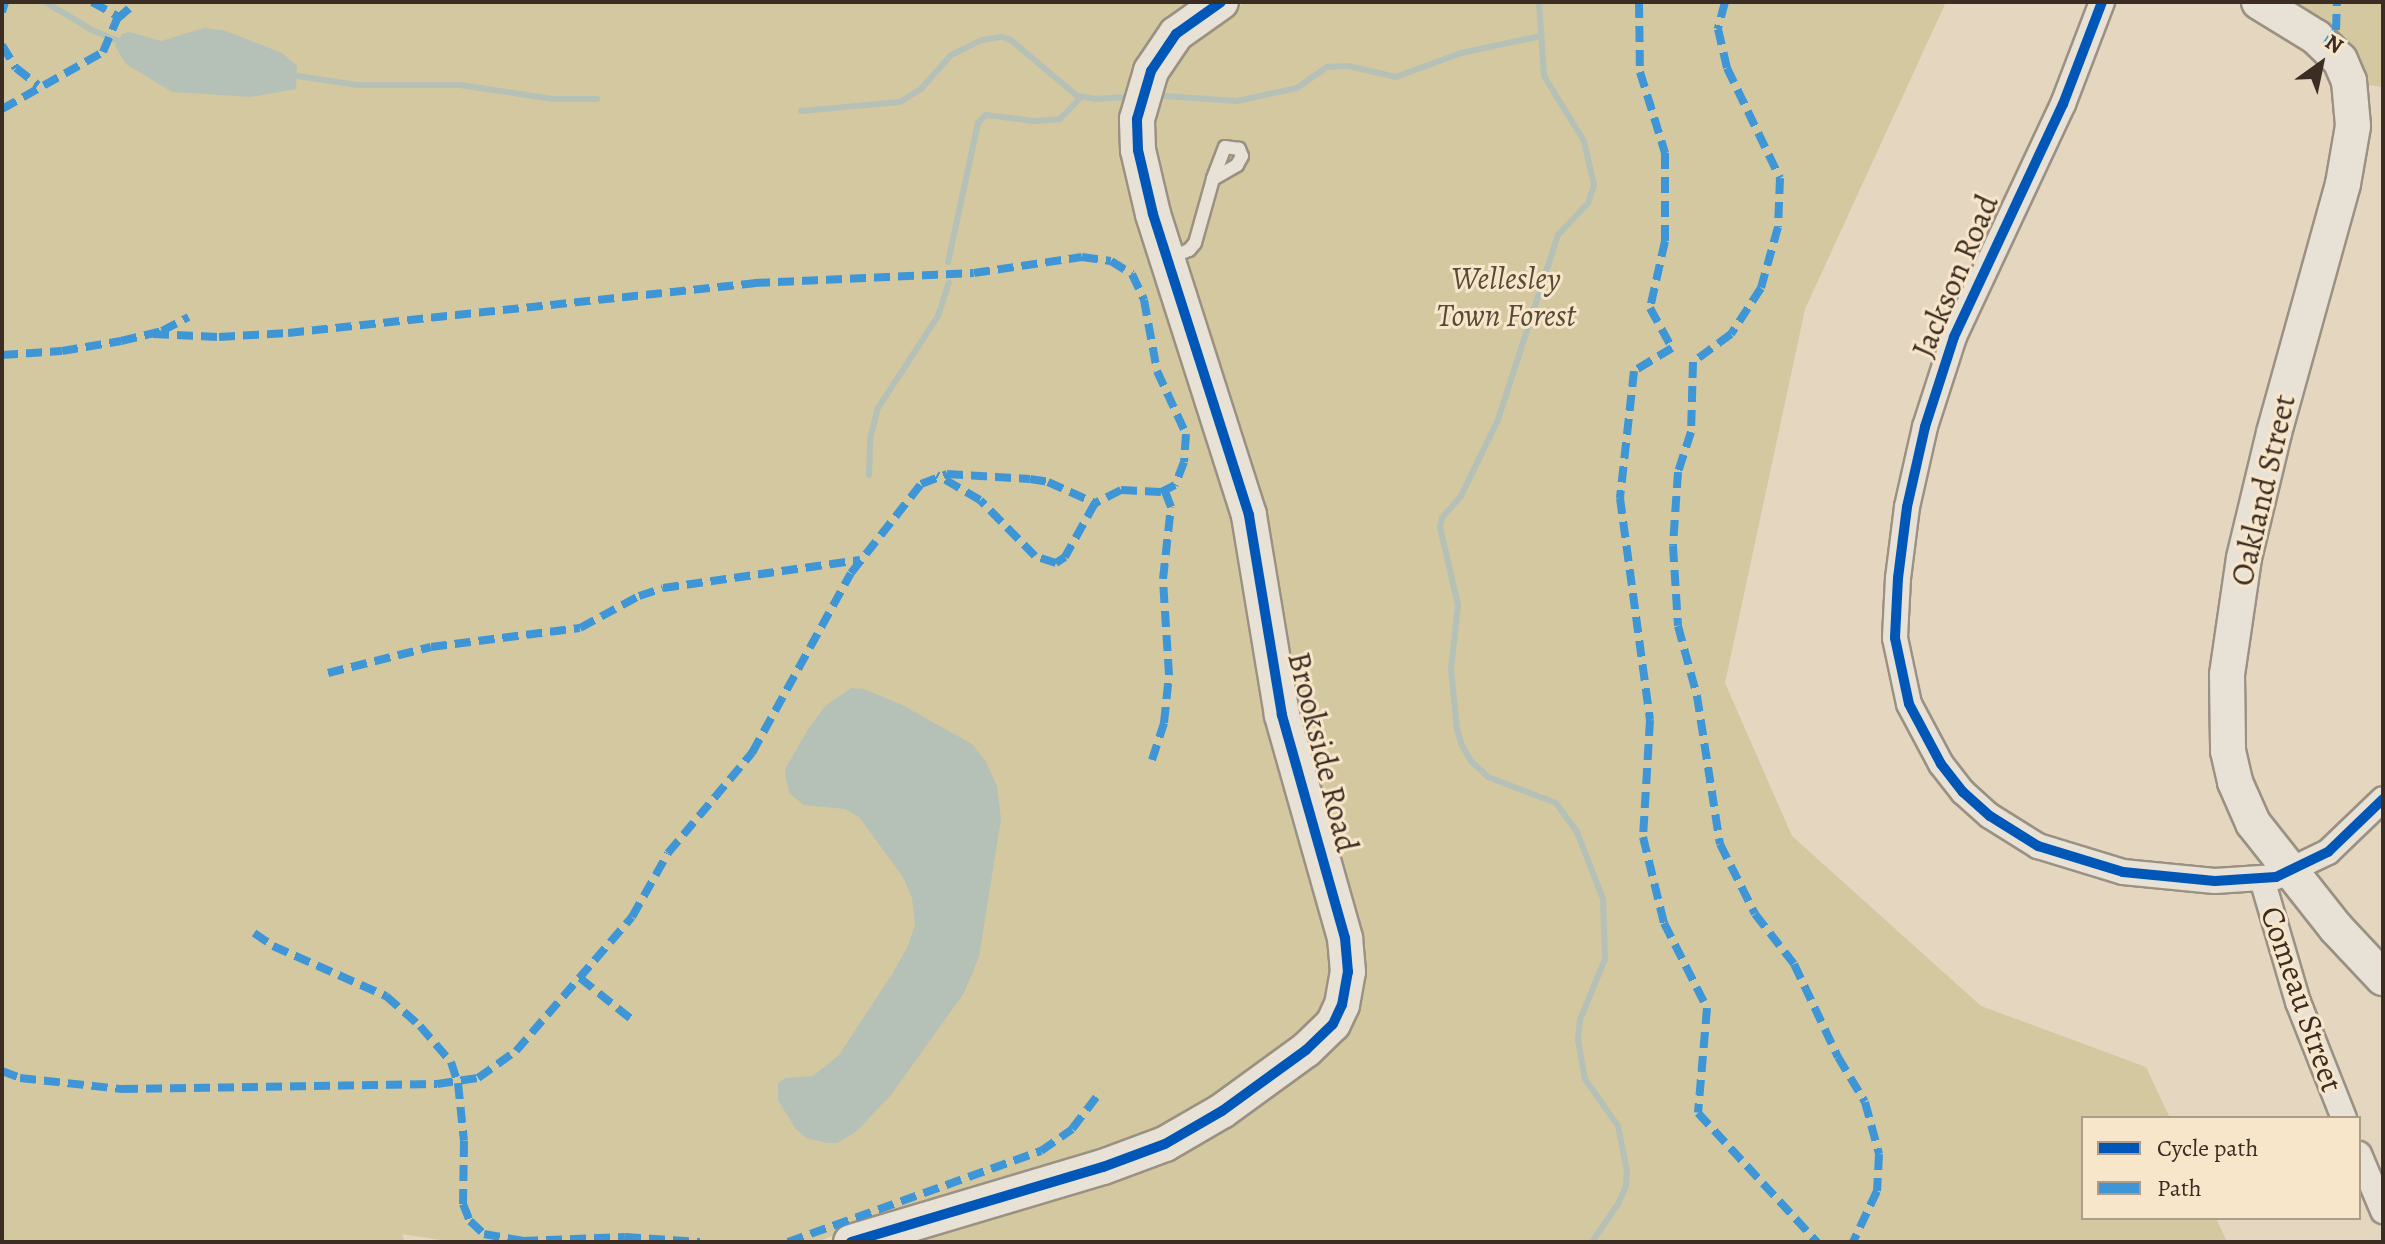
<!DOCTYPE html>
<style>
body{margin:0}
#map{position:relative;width:2385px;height:1244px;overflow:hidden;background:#e5d6bf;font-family:Alegreya,serif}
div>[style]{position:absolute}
.green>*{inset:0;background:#d3c89f}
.water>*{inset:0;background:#b5c1b7}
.stream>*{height:6px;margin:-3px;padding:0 3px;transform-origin:3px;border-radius:3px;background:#b5c1b7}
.roads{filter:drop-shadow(2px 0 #9b9183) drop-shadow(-2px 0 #9b9183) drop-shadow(0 2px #9b9183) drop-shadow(0 -2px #9b9183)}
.lane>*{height:12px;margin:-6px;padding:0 6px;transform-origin:6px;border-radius:6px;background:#e8e1d6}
.street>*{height:24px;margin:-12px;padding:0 12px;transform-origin:12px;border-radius:12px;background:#e8e1d6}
.secondary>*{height:34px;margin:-17px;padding:0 17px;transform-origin:17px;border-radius:17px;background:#e8e1d6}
.quiet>*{height:8px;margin-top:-4px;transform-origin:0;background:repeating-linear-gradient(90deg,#3f96d6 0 16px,transparent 0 24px)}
.cycleway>*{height:10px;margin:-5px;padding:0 5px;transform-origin:5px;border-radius:5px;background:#0057b8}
span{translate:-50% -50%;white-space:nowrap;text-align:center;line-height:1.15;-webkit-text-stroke:6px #f8e6cb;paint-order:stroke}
.street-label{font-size:32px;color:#3c2d24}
.park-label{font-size:32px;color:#574a37;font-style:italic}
.frame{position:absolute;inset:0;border:4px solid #3c2d24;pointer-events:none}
.legend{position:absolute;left:2081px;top:1116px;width:280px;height:104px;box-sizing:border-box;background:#f8e6cb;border:2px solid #ad9c88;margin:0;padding:10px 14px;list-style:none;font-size:24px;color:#3c2d24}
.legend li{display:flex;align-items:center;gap:16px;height:40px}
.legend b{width:40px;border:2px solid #ad9c88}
.north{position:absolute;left:2281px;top:24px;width:80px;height:80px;-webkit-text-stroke:6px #f8e6cb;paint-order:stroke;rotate:33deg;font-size:22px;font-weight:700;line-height:32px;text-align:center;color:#3c2d24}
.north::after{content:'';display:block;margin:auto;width:28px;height:36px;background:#3c2d24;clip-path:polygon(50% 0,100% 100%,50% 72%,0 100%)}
</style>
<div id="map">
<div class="green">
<i style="clip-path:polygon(2px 2px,1195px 2px,1135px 74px,1329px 928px,1334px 982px,1315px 1024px,1214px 1100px,1120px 1148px,847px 1229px,818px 1242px,453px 1242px,402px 1234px,405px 1242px,2px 1242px)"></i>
<i style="clip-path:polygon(1246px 2px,1946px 2px,1805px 309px,1725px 683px,1792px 836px,1981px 1006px,2146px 1067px,2170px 1118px,2083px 1118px,2083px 1218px,2216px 1218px,2227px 1242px,892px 1242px,1107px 1181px,1344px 1032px,1314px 785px,1166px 210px,1151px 129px,1171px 63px,1204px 28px)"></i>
<i style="clip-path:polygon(2286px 2px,2383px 2px,2383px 87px,2368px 85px,2360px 69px)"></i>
</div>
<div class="water">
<i style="clip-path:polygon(204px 28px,223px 30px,282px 53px,297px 66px,296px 89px,251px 97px,172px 92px,126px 64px,115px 46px,122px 34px,129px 32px,161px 41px)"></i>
<i style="clip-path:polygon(851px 688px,864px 689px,902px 705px,972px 744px,985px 760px,997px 786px,1001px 819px,979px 957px,964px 993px,891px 1095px,856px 1132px,837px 1143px,827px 1143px,806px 1138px,795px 1128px,778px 1100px,778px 1084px,785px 1078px,813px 1076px,839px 1055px,892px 974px,908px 946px,915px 924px,912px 898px,903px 877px,859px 817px,845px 809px,804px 805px,790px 794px,786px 779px,785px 769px,807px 731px,825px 706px)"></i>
</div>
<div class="stream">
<i style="left:45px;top:2px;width:55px;rotate:30.8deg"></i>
<i style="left:92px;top:30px;width:34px;rotate:23deg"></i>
<i style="left:1539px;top:2px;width:74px;rotate:86.1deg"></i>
<i style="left:1544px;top:76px;width:76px;rotate:58.4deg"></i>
<i style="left:1584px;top:141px;width:45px;rotate:77.2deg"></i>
<i style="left:1594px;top:185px;width:19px;rotate:108deg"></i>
<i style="left:1588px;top:203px;width:44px;rotate:133.2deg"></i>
<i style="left:1558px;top:235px;width:194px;rotate:108deg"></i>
<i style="left:1498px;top:420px;width:85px;rotate:116deg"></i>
<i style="left:1461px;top:496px;width:29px;rotate:131deg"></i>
<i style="left:1442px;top:518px;width:9px;rotate:103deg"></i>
<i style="left:1440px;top:527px;width:80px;rotate:77deg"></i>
<i style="left:1458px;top:605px;width:64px;rotate:96.2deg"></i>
<i style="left:1451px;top:669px;width:60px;rotate:84.3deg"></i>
<i style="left:1457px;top:729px;width:17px;rotate:73deg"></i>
<i style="left:1462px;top:745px;width:18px;rotate:61deg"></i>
<i style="left:1471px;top:761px;width:23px;rotate:43deg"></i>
<i style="left:1488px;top:777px;width:73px;rotate:20.9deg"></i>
<i style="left:1556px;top:803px;width:36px;rotate:54deg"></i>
<i style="left:1577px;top:832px;width:72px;rotate:68.8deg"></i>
<i style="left:1603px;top:899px;width:60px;rotate:88.1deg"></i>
<i style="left:1605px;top:959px;width:66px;rotate:112.3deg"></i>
<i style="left:1580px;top:1020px;width:20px;rotate:96deg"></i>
<i style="left:1578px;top:1040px;width:40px;rotate:80deg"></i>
<i style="left:1585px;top:1079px;width:57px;rotate:54.9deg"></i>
<i style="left:1618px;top:1126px;width:46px;rotate:78.7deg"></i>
<i style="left:1627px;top:1171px;width:15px;rotate:94deg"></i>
<i style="left:1626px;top:1186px;width:20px;rotate:114deg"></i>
<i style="left:1618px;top:1204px;width:46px;rotate:124.4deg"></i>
<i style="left:291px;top:75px;width:67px;rotate:8.6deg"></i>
<i style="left:357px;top:85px;width:103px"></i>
<i style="left:460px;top:85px;width:94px;rotate:8.6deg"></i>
<i style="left:553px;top:99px;width:44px"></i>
<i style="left:1163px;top:96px;width:74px;rotate:3.9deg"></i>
<i style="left:1237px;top:101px;width:61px;rotate:-12.2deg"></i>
<i style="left:1297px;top:88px;width:37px;rotate:-35deg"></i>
<i style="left:1327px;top:67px;width:21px;rotate:-3deg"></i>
<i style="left:1348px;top:66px;width:49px;rotate:12.9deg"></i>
<i style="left:1396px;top:77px;width:69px;rotate:-20.3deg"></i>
<i style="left:1461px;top:53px;width:82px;rotate:-12deg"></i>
<i style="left:801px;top:111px;width:99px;rotate:-5.2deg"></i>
<i style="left:900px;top:102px;width:25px;rotate:-32deg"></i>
<i style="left:921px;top:89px;width:45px;rotate:-48.6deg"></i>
<i style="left:951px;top:55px;width:34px;rotate:-26deg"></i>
<i style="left:982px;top:40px;width:20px;rotate:-9deg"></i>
<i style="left:1002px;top:37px;width:9px;rotate:18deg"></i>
<i style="left:1011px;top:40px;width:87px;rotate:40.3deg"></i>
<i style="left:1077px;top:96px;width:18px;rotate:9deg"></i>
<i style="left:1095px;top:99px;width:29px;rotate:-4deg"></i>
<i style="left:948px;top:262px;width:142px;rotate:-77.8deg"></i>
<i style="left:978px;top:123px;width:11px;rotate:-45deg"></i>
<i style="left:986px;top:115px;width:48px;rotate:7.1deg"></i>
<i style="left:1034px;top:121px;width:26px;rotate:-4deg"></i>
<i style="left:1060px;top:119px;width:30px;rotate:-46deg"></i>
<i style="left:869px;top:475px;width:36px;rotate:-88deg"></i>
<i style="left:870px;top:439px;width:32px;rotate:-76deg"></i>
<i style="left:878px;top:408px;width:110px;rotate:-56.9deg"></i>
<i style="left:938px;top:316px;width:35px;rotate:-72deg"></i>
</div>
<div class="roads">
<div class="lane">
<i style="left:1170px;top:258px;width:21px;rotate:-23deg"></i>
<i style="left:1189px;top:250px;width:9px;rotate:-49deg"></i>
<i style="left:1195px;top:243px;width:66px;rotate:-74.3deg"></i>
<i style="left:1213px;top:179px;width:28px;rotate:-30deg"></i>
<i style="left:1237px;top:165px;width:10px;rotate:-61deg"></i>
<i style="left:1242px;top:156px;width:8px;rotate:-113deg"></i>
<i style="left:1239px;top:149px;width:14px;rotate:-172deg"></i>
<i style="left:1225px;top:147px;width:34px;rotate:111deg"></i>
</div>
<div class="street">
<i style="left:2102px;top:2px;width:109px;rotate:110.9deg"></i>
<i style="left:2063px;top:104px;width:257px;rotate:115.1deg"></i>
<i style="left:1954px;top:337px;width:95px;rotate:107.9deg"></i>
<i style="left:1925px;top:427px;width:82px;rotate:102.7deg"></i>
<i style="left:1907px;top:507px;width:72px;rotate:97.2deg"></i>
<i style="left:1898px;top:578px;width:60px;rotate:92.9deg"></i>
<i style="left:1895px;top:638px;width:67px;rotate:78deg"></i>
<i style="left:1909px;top:704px;width:68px;rotate:61.9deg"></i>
<i style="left:1941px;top:764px;width:36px;rotate:52deg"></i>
<i style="left:1963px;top:792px;width:36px;rotate:42deg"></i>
<i style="left:1990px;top:816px;width:57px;rotate:32deg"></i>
<i style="left:2038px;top:846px;width:89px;rotate:17deg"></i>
<i style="left:2123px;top:872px;width:92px;rotate:5.6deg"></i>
<i style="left:2215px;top:881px;width:61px;rotate:-3.8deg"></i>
<i style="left:2276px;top:877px;width:58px;rotate:-25.7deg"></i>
<i style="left:2328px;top:852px;width:76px;rotate:-43.9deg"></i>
<i style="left:2262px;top:879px;width:128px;rotate:73.7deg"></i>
<i style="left:2298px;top:1002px;width:125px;rotate:68.4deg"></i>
<i style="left:2359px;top:1154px;width:62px;rotate:67.2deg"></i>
</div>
<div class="secondary">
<i style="left:2259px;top:2px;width:67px;rotate:31.6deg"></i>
<i style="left:2316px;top:37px;width:33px;rotate:44deg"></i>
<i style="left:2340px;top:60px;width:23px;rotate:67deg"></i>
<i style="left:2349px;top:81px;width:45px;rotate:84.9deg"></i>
<i style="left:2353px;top:126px;width:59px;rotate:99.8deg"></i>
<i style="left:2343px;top:184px;width:258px;rotate:105.5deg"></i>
<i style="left:2274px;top:433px;width:129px;rotate:103.5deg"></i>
<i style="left:2244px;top:558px;width:118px;rotate:98.3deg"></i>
<i style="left:2227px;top:675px;width:76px;rotate:89.2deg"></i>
<i style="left:2228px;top:751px;width:32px;rotate:77deg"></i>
<i style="left:2235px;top:782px;width:45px;rotate:66.3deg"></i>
<i style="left:2253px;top:823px;width:134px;rotate:51.7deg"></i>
<i style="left:2336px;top:928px;width:69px;rotate:46.8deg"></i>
<i style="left:851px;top:1242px;width:263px;rotate:-16.6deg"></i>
<i style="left:1103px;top:1167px;width:66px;rotate:-20.4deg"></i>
<i style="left:1165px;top:1144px;width:66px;rotate:-30.1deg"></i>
<i style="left:1222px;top:1111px;width:104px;rotate:-36deg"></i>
<i style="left:1306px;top:1050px;width:37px;rotate:-44deg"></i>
<i style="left:1333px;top:1024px;width:21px;rotate:-65deg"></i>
<i style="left:1342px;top:1005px;width:34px;rotate:-80deg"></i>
<i style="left:1348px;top:972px;width:34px;rotate:-95deg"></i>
<i style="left:1345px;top:938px;width:232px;rotate:-105.8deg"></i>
<i style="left:1282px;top:715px;width:203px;rotate:-99.4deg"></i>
<i style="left:1249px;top:515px;width:316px;rotate:-107.7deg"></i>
<i style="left:1153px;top:214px;width:66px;rotate:-103.2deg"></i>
<i style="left:1138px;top:150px;width:31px;rotate:-92deg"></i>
<i style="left:1137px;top:119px;width:50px;rotate:-73.7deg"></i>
<i style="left:1151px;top:71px;width:45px;rotate:-56deg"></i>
<i style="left:1176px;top:34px;width:55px;rotate:-35.4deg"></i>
</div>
</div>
<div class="quiet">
<i style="left:92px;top:2px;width:31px;rotate:29deg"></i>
<i style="left:1639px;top:2px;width:70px;rotate:89.2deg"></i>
<i style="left:1640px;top:72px;width:85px;rotate:72.8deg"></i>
<i style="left:1665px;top:153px;width:88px;rotate:90deg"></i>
<i style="left:1665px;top:241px;width:69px;rotate:102.6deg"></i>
<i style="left:1650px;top:308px;width:46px;rotate:61.2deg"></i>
<i style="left:1672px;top:348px;width:44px;rotate:148.8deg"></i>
<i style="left:1634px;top:371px;width:128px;rotate:96.3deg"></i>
<i style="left:1620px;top:498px;width:224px;rotate:82.3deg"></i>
<i style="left:1650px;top:720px;width:117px;rotate:93.4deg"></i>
<i style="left:1643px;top:837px;width:89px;rotate:76.3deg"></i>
<i style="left:1664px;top:923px;width:95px;rotate:63.2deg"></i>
<i style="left:1707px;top:1008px;width:105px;rotate:94.9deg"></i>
<i style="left:1698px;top:1113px;width:176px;rotate:47.3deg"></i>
<i style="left:1725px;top:2px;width:28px;rotate:105deg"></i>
<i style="left:1718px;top:29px;width:40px;rotate:77deg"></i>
<i style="left:1727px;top:68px;width:122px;rotate:64.3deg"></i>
<i style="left:1780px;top:178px;width:49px;rotate:92.3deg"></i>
<i style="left:1778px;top:227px;width:63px;rotate:105.6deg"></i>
<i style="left:1761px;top:288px;width:55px;rotate:123.1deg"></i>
<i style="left:1731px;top:334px;width:47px;rotate:143.6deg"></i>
<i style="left:1693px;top:362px;width:70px;rotate:91.6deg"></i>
<i style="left:1691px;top:432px;width:42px;rotate:108deg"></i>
<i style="left:1678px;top:472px;width:74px;rotate:93.9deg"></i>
<i style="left:1673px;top:546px;width:80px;rotate:86.4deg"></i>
<i style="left:1678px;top:626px;width:73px;rotate:74.8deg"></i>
<i style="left:1697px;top:696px;width:150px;rotate:81.2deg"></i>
<i style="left:1720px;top:844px;width:78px;rotate:63.4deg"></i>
<i style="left:1755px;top:914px;width:63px;rotate:52deg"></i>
<i style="left:1794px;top:964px;width:103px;rotate:64.7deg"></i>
<i style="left:1838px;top:1057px;width:52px;rotate:59deg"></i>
<i style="left:1865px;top:1102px;width:54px;rotate:74.9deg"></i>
<i style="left:1879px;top:1154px;width:37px;rotate:93deg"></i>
<i style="left:1877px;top:1191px;width:56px;rotate:115.2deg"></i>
<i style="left:2px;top:12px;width:10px;rotate:-73deg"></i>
<i style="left:2px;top:45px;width:27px;rotate:59deg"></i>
<i style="left:16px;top:68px;width:28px;rotate:38deg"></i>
<i style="left:2326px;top:45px;width:18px;rotate:-56deg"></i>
<i style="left:2336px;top:30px;width:28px;rotate:-88deg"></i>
<i style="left:2px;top:109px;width:116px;rotate:-29.4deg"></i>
<i style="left:103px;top:52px;width:36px;rotate:-67deg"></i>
<i style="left:117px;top:19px;width:20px;rotate:-41deg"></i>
<i style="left:153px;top:334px;width:66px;rotate:2.6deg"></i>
<i style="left:219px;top:337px;width:69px;rotate:-3.3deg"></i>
<i style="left:288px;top:333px;width:469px;rotate:-6.1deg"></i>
<i style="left:754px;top:283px;width:220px;rotate:-2.6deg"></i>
<i style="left:974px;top:273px;width:109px;rotate:-8.4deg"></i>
<i style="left:1082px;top:257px;width:29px;rotate:8deg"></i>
<i style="left:1111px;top:261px;width:25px;rotate:32deg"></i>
<i style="left:1132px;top:274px;width:29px;rotate:65deg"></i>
<i style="left:1144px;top:300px;width:72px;rotate:79.6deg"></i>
<i style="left:1157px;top:371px;width:69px;rotate:65.3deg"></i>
<i style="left:1186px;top:434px;width:28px;rotate:94deg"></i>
<i style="left:1184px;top:462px;width:25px;rotate:111deg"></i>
<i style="left:1175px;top:485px;width:16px;rotate:153deg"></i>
<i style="left:1161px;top:492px;width:40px;rotate:-177.1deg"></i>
<i style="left:1121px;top:490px;width:29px;rotate:153deg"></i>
<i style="left:1095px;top:503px;width:62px;rotate:119.1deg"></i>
<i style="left:1065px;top:557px;width:11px;rotate:146deg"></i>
<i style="left:1056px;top:563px;width:22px;rotate:-162deg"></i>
<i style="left:1035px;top:556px;width:78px;rotate:-134.5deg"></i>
<i style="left:980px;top:500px;width:50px;rotate:-149.8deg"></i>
<i style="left:2px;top:355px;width:60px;rotate:-3.8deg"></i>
<i style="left:62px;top:351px;width:60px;rotate:-9.6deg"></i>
<i style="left:121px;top:341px;width:42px;rotate:-13.7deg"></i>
<i style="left:162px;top:331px;width:30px;rotate:-28deg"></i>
<i style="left:328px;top:673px;width:106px;rotate:-14.2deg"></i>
<i style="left:431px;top:647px;width:150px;rotate:-7.3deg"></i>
<i style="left:580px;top:628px;width:67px;rotate:-28.5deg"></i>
<i style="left:639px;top:596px;width:25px;rotate:-18deg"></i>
<i style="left:663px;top:588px;width:199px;rotate:-8.1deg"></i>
<i style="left:1152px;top:760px;width:39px;rotate:-72deg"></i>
<i style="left:1164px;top:723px;width:48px;rotate:-84.1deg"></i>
<i style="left:1169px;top:675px;width:96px;rotate:-93.6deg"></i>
<i style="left:1163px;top:579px;width:72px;rotate:-83.7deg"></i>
<i style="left:1171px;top:507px;width:17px;rotate:-111deg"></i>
<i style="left:254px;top:933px;width:23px;rotate:34deg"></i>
<i style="left:273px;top:946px;width:124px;rotate:23.9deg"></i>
<i style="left:386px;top:996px;width:45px;rotate:41.4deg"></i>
<i style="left:420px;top:1026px;width:48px;rotate:49.3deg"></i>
<i style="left:451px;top:1062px;width:22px;rotate:72deg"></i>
<i style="left:458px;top:1083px;width:58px;rotate:84.1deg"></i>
<i style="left:464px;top:1141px;width:63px;rotate:90.9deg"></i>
<i style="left:463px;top:1204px;width:18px;rotate:68deg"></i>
<i style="left:470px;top:1221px;width:19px;rotate:43deg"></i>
<i style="left:484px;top:1234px;width:39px;rotate:10deg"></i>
<i style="left:522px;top:1241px;width:103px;rotate:-2.2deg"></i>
<i style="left:625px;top:1237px;width:75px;rotate:3.8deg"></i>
<i style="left:580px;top:978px;width:65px;rotate:38.8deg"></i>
<i style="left:2px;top:1071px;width:19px;rotate:21deg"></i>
<i style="left:20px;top:1078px;width:103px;rotate:6.2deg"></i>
<i style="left:122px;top:1089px;width:315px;rotate:-0.9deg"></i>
<i style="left:437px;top:1084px;width:41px;rotate:-8.3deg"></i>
<i style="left:478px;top:1078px;width:47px;rotate:-35.4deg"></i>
<i style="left:516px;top:1051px;width:177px;rotate:-49.1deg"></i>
<i style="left:632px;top:917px;width:73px;rotate:-60.6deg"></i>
<i style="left:668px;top:853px;width:131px;rotate:-50deg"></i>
<i style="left:752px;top:753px;width:205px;rotate:-61.2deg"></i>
<i style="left:851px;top:573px;width:113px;rotate:-51.8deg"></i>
<i style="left:921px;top:484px;width:28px;rotate:-21deg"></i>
<i style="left:947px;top:474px;width:83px;rotate:3.4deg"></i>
<i style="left:1030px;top:479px;width:18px;rotate:9deg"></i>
<i style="left:1048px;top:482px;width:51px;rotate:24.1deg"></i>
<i style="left:788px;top:1242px;width:269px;rotate:-19.8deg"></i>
<i style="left:1041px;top:1151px;width:38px;rotate:-35deg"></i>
<i style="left:1072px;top:1129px;width:48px;rotate:-52.7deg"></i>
</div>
<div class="cycleway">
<i style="left:2102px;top:2px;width:109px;rotate:110.9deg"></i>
<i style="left:2063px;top:104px;width:257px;rotate:115.1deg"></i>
<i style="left:1954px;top:337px;width:95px;rotate:107.9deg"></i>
<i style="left:1925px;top:427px;width:82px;rotate:102.7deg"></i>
<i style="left:1907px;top:507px;width:72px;rotate:97.2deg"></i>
<i style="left:1898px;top:578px;width:60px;rotate:92.9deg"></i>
<i style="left:1895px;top:638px;width:67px;rotate:78deg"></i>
<i style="left:1909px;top:704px;width:68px;rotate:61.9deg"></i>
<i style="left:1941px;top:764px;width:36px;rotate:52deg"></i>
<i style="left:1963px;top:792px;width:36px;rotate:42deg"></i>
<i style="left:1990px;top:816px;width:57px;rotate:32deg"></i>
<i style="left:2038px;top:846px;width:89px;rotate:17deg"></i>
<i style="left:2123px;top:872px;width:92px;rotate:5.6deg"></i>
<i style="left:2215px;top:881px;width:61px;rotate:-3.8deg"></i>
<i style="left:2276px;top:877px;width:58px;rotate:-25.7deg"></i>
<i style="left:2328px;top:852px;width:76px;rotate:-43.9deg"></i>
<i style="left:851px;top:1242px;width:263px;rotate:-16.6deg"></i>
<i style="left:1103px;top:1167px;width:66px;rotate:-20.4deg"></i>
<i style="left:1165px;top:1144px;width:66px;rotate:-30.1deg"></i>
<i style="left:1222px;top:1111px;width:104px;rotate:-36deg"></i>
<i style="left:1306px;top:1050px;width:37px;rotate:-44deg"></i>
<i style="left:1333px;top:1024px;width:21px;rotate:-65deg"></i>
<i style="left:1342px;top:1005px;width:34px;rotate:-80deg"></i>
<i style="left:1348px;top:972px;width:34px;rotate:-95deg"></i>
<i style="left:1345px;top:938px;width:232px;rotate:-105.8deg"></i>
<i style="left:1282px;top:715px;width:203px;rotate:-99.4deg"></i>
<i style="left:1249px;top:515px;width:316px;rotate:-107.7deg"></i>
<i style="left:1153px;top:214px;width:66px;rotate:-103.2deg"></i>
<i style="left:1138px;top:150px;width:31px;rotate:-92deg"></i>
<i style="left:1137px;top:119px;width:50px;rotate:-73.7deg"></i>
<i style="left:1151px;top:71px;width:45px;rotate:-56deg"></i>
<i style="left:1176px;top:34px;width:55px;rotate:-35.4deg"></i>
</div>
<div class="street-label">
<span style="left:1955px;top:276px;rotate:-67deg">Jackson Road</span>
<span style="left:2263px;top:490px;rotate:-77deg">Oakland Street</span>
<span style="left:1323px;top:752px;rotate:76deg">Brookside Road</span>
<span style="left:2302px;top:999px;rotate:71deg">Comeau Street</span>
</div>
<div class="park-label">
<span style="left:1506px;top:297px">Wellesley<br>Town Forest</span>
</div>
<div class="frame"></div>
<ul class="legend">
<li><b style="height:10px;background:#0057b8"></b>Cycle path</li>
<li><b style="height:10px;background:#3f96d6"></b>Path</li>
</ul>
<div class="north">N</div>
</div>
